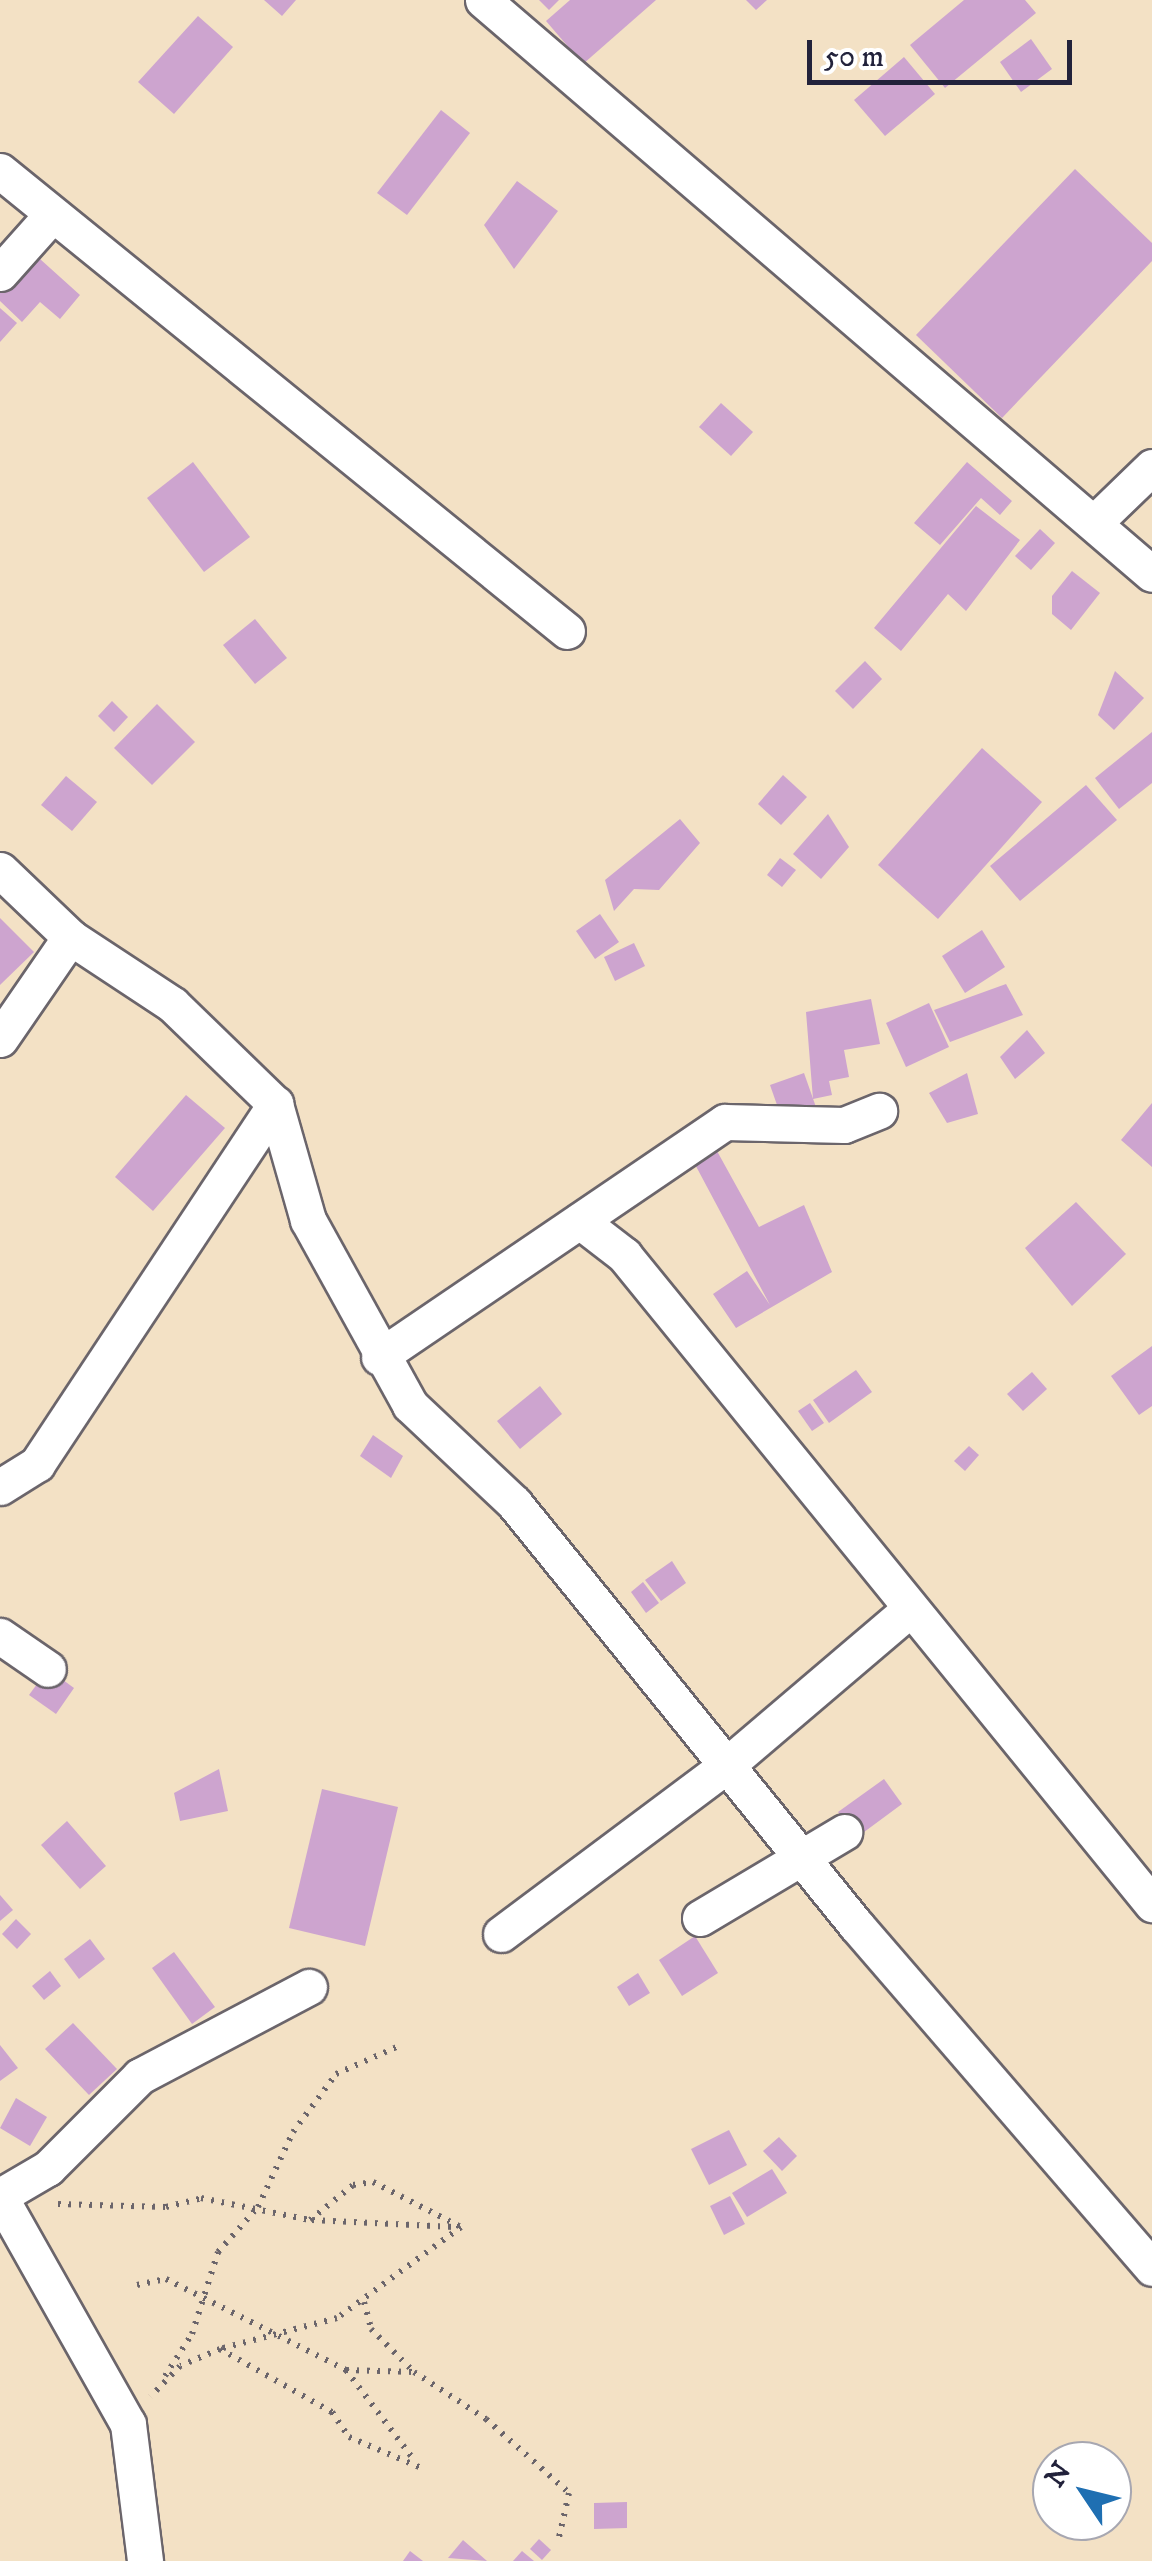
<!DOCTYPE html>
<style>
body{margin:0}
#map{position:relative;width:1152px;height:2561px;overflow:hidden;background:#f3e1c5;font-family:"IM FELL DW Pica",serif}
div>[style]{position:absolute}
.building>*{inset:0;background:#cda4cf}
.path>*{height:6px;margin-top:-3px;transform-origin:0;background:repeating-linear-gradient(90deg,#6b656b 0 2.5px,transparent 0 10.5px)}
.roads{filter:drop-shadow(2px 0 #6b656b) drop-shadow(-2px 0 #6b656b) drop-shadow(0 2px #6b656b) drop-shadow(0 -2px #6b656b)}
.street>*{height:35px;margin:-17.5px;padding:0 17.5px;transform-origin:17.5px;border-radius:17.5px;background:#fff}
span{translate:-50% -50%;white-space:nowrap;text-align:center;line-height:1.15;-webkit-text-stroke:8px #fff;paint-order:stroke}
.north{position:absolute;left:1032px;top:2441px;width:100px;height:100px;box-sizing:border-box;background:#fff;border:2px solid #a7a7b1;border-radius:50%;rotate:305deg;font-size:28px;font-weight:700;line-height:40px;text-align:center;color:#22223b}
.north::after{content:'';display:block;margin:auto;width:35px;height:45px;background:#1f6fb2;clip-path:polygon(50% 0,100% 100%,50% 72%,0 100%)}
.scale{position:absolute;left:807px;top:40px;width:265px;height:45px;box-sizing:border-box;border:5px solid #22223b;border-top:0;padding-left:12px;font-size:30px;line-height:35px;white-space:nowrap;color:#22223b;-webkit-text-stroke:8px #fff;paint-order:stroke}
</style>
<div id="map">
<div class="building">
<i style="clip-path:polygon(264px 0,296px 0,282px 16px)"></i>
<i style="clip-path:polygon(539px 0,559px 0,549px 10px)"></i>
<i style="clip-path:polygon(570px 0,656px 0,583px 64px,546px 21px)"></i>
<i style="clip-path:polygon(746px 0,767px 0,756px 10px)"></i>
<i style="clip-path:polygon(964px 0,1025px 0,1036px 13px,945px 88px,910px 45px)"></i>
<i style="clip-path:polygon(198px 16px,233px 47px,174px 114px,138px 82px)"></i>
<i style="clip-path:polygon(1031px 39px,1052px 69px,1021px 92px,1000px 62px)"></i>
<i style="clip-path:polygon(904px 57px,935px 94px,885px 136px,854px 100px)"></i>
<i style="clip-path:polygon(441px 110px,470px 133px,407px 215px,377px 193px)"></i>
<i style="clip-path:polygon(1075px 169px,1152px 243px,1152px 261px,1002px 418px,916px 335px)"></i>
<i style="clip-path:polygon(517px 181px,558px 211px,514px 269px,484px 225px)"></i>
<i style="clip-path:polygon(30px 250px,80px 295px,60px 319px,40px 302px,22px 322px,0 301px,0 285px)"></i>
<i style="clip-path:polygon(0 308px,17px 323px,0 342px)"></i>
<i style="clip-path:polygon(721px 403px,753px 432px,731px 456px,699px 427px)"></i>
<i style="clip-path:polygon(193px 462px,250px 537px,204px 572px,147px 498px)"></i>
<i style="clip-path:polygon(967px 462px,1012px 501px,1000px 515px,981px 498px,940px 545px,914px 523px)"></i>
<i style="clip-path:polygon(976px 506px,1020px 540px,966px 611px,948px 594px,901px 651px,874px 628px)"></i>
<i style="clip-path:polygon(1040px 529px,1055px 543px,1031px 570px,1015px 556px)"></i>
<i style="clip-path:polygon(1072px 571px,1100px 593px,1071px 630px,1052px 614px,1052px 596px)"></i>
<i style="clip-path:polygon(255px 619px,287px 658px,255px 684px,223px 645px)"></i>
<i style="clip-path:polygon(865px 661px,882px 679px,853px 709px,835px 691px)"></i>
<i style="clip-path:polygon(1115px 671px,1144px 698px,1114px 730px,1098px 715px)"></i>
<i style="clip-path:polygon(112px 701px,128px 717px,114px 732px,98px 716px)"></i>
<i style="clip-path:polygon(157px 704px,195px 742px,152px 785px,114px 748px)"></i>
<i style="clip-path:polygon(1152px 732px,1152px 783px,1119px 809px,1095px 778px)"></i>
<i style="clip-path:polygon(982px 748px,1042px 802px,938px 919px,878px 865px)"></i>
<i style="clip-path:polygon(783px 775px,807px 797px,781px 825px,758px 804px)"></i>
<i style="clip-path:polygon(66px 776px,97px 802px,72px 831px,41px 805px)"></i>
<i style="clip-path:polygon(1086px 785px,1117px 820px,1020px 901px,990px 866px)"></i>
<i style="clip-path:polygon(828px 814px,849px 847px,821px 879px,793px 854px)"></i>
<i style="clip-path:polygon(680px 819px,700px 843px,659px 890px,634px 889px,614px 911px,605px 880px)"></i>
<i style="clip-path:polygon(780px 858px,796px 870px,782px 887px,767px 875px)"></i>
<i style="clip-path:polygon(600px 914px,619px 942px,595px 959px,576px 931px)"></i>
<i style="clip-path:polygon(0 918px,34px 952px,0 985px)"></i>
<i style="clip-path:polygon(982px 930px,1005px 967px,965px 993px,942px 956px)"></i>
<i style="clip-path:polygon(634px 943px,645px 966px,615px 981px,604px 957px)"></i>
<i style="clip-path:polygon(1006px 984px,1023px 1015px,950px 1042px,934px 1010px)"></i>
<i style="clip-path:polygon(871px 999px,880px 1044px,844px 1050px,849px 1077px,829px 1081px,832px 1095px,813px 1099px,806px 1012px)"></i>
<i style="clip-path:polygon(929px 1003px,949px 1047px,906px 1067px,886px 1023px)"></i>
<i style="clip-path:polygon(1027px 1030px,1045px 1053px,1015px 1079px,1000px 1057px)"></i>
<i style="clip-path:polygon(804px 1073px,817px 1110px,783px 1122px,770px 1085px)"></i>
<i style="clip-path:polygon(967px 1073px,978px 1114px,947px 1123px,929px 1093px)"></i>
<i style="clip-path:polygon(186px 1095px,225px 1128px,153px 1211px,115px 1177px)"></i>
<i style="clip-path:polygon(1152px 1103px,1152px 1167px,1121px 1140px)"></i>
<i style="clip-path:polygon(712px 1142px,759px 1227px,804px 1205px,832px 1272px,736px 1328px,713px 1294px,747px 1271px,770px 1305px,690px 1155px)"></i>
<i style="clip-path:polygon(1076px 1202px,1126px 1254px,1072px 1306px,1025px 1248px)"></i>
<i style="clip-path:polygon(1152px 1346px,1152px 1406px,1139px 1415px,1111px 1376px)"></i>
<i style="clip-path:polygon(856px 1370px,872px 1392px,829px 1423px,813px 1400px)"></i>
<i style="clip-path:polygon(1032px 1372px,1047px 1389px,1023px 1411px,1007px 1394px)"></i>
<i style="clip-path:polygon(540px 1386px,562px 1414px,520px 1449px,497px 1421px)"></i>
<i style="clip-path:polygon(810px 1403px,824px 1423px,812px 1431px,798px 1411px)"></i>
<i style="clip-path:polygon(373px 1435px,403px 1456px,391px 1478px,360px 1456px)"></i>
<i style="clip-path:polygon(969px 1446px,979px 1455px,965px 1471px,954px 1461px)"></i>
<i style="clip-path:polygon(672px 1561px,686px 1583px,661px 1601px,645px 1580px)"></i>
<i style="clip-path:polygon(643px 1582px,659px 1603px,646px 1613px,631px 1592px)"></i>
<i style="clip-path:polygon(48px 1669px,74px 1688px,56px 1714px,29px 1695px)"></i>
<i style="clip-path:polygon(219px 1769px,228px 1811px,180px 1821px,174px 1793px)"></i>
<i style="clip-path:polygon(884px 1779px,902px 1804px,856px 1838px,838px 1812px)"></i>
<i style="clip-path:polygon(322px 1789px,398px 1807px,365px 1946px,289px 1928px)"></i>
<i style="clip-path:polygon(67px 1821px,106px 1866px,80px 1889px,41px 1845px)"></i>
<i style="clip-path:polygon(0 1895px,13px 1910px,0 1921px)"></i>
<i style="clip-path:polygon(16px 1919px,31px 1934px,17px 1949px,2px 1934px)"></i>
<i style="clip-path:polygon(695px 1936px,718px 1973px,682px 1996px,659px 1960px)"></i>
<i style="clip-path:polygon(90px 1939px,105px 1959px,79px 1979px,64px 1959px)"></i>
<i style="clip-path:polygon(174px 1952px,215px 2007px,192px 2024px,152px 1968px)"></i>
<i style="clip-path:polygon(50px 1971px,61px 1986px,44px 2000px,32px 1986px)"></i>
<i style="clip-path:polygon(638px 1973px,650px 1993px,629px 2006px,617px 1987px)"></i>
<i style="clip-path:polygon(73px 2023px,117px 2069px,89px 2095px,45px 2049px)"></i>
<i style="clip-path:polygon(0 2045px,18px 2068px,0 2081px)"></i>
<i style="clip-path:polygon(16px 2098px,47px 2117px,30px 2146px,0 2128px)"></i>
<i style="clip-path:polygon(729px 2130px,747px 2165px,709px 2185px,691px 2149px)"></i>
<i style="clip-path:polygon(779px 2137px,797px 2156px,782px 2171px,763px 2151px)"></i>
<i style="clip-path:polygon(772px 2169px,787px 2193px,747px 2217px,732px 2193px)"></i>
<i style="clip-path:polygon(730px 2196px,745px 2224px,724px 2235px,710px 2206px)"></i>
<i style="clip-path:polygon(627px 2502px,627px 2528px,594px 2529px,594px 2503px)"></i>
<i style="clip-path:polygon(539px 2539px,551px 2550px,542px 2560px,530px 2549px)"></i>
<i style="clip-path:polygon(463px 2540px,487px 2561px,448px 2558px)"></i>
<i style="clip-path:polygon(410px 2551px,423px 2561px,403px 2561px)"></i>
<i style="clip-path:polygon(522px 2551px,534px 2561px,513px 2561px)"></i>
</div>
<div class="path">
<i style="left:58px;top:2204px;width:108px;rotate:1.6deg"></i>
<i style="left:166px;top:2207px;width:36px;rotate:-14deg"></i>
<i style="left:201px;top:2198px;width:111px;rotate:11.4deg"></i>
<i style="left:310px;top:2220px;width:55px;rotate:-39.1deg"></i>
<i style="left:353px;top:2185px;width:20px;rotate:-9deg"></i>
<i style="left:373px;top:2182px;width:99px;rotate:27.1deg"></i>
<i style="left:461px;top:2227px;width:154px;rotate:143.7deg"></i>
<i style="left:337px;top:2318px;width:121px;rotate:165.2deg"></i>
<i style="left:220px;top:2349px;width:43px;rotate:157deg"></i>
<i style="left:180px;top:2366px;width:42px;rotate:134deg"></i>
<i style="left:312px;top:2220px;width:142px;rotate:2.8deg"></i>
<i style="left:137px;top:2285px;width:30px;rotate:-12deg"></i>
<i style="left:166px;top:2279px;width:202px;rotate:26.8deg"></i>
<i style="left:346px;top:2370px;width:68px;rotate:1.7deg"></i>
<i style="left:414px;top:2372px;width:86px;rotate:33.1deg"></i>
<i style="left:486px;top:2419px;width:111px;rotate:41.7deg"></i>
<i style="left:569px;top:2493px;width:50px;rotate:102.7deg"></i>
<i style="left:364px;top:2302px;width:28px;rotate:75deg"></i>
<i style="left:371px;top:2329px;width:61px;rotate:45deg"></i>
<i style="left:220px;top:2349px;width:129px;rotate:29.4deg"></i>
<i style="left:332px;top:2412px;width:30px;rotate:56deg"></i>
<i style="left:349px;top:2437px;width:82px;rotate:23.1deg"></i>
<i style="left:346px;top:2370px;width:108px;rotate:52.9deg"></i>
<i style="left:165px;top:2376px;width:50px;rotate:-57.3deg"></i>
<i style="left:192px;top:2334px;width:86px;rotate:-72.4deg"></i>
<i style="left:218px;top:2252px;width:60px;rotate:-48.4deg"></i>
<i style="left:258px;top:2207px;width:83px;rotate:-65deg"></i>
<i style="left:293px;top:2132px;width:72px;rotate:-53.4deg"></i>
<i style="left:336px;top:2074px;width:71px;rotate:-24deg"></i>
</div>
<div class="roads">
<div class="street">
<i style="left:483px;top:0;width:881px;rotate:40.63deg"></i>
<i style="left:0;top:171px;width:730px;rotate:39.05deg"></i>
<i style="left:0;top:273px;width:74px;rotate:-48.3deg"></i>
<i style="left:1095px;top:522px;width:79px;rotate:-44deg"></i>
<i style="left:0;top:870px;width:97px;rotate:43.7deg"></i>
<i style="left:70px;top:937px;width:123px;rotate:33.4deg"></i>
<i style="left:173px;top:1005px;width:142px;rotate:44.1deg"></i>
<i style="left:275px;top:1104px;width:121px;rotate:74.1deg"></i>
<i style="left:308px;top:1220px;width:211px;rotate:61.1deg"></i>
<i style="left:410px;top:1405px;width:143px;rotate:43.3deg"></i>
<i style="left:514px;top:1503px;width:543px;rotate:50.98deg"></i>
<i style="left:856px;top:1925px;width:453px;rotate:49.2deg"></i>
<i style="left:0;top:1039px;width:124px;rotate:-55.5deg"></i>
<i style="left:580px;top:1221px;width:56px;rotate:37.7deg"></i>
<i style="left:624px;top:1255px;width:837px;rotate:50.87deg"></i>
<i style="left:379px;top:1357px;width:418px;rotate:-34.2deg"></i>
<i style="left:725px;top:1122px;width:119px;rotate:1.4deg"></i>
<i style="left:844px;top:1125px;width:38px;rotate:-22deg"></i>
<i style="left:0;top:1487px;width:44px;rotate:-31.9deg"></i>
<i style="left:37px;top:1464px;width:432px;rotate:-56.5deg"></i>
<i style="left:0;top:1636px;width:58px;rotate:34.5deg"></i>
<i style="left:700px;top:1918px;width:168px;rotate:-30.8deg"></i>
<i style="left:501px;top:1934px;width:284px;rotate:-36.8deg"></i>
<i style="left:728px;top:1764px;width:238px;rotate:-40.4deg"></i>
<i style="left:0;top:2196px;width:56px;rotate:-30.3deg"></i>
<i style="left:48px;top:2168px;width:130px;rotate:-45deg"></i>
<i style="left:140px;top:2076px;width:191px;rotate:-27.8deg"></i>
<i style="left:0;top:2197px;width:261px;rotate:60.6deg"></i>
<i style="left:128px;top:2424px;width:138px;rotate:82.9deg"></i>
</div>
</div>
<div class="north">N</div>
<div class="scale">50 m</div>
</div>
